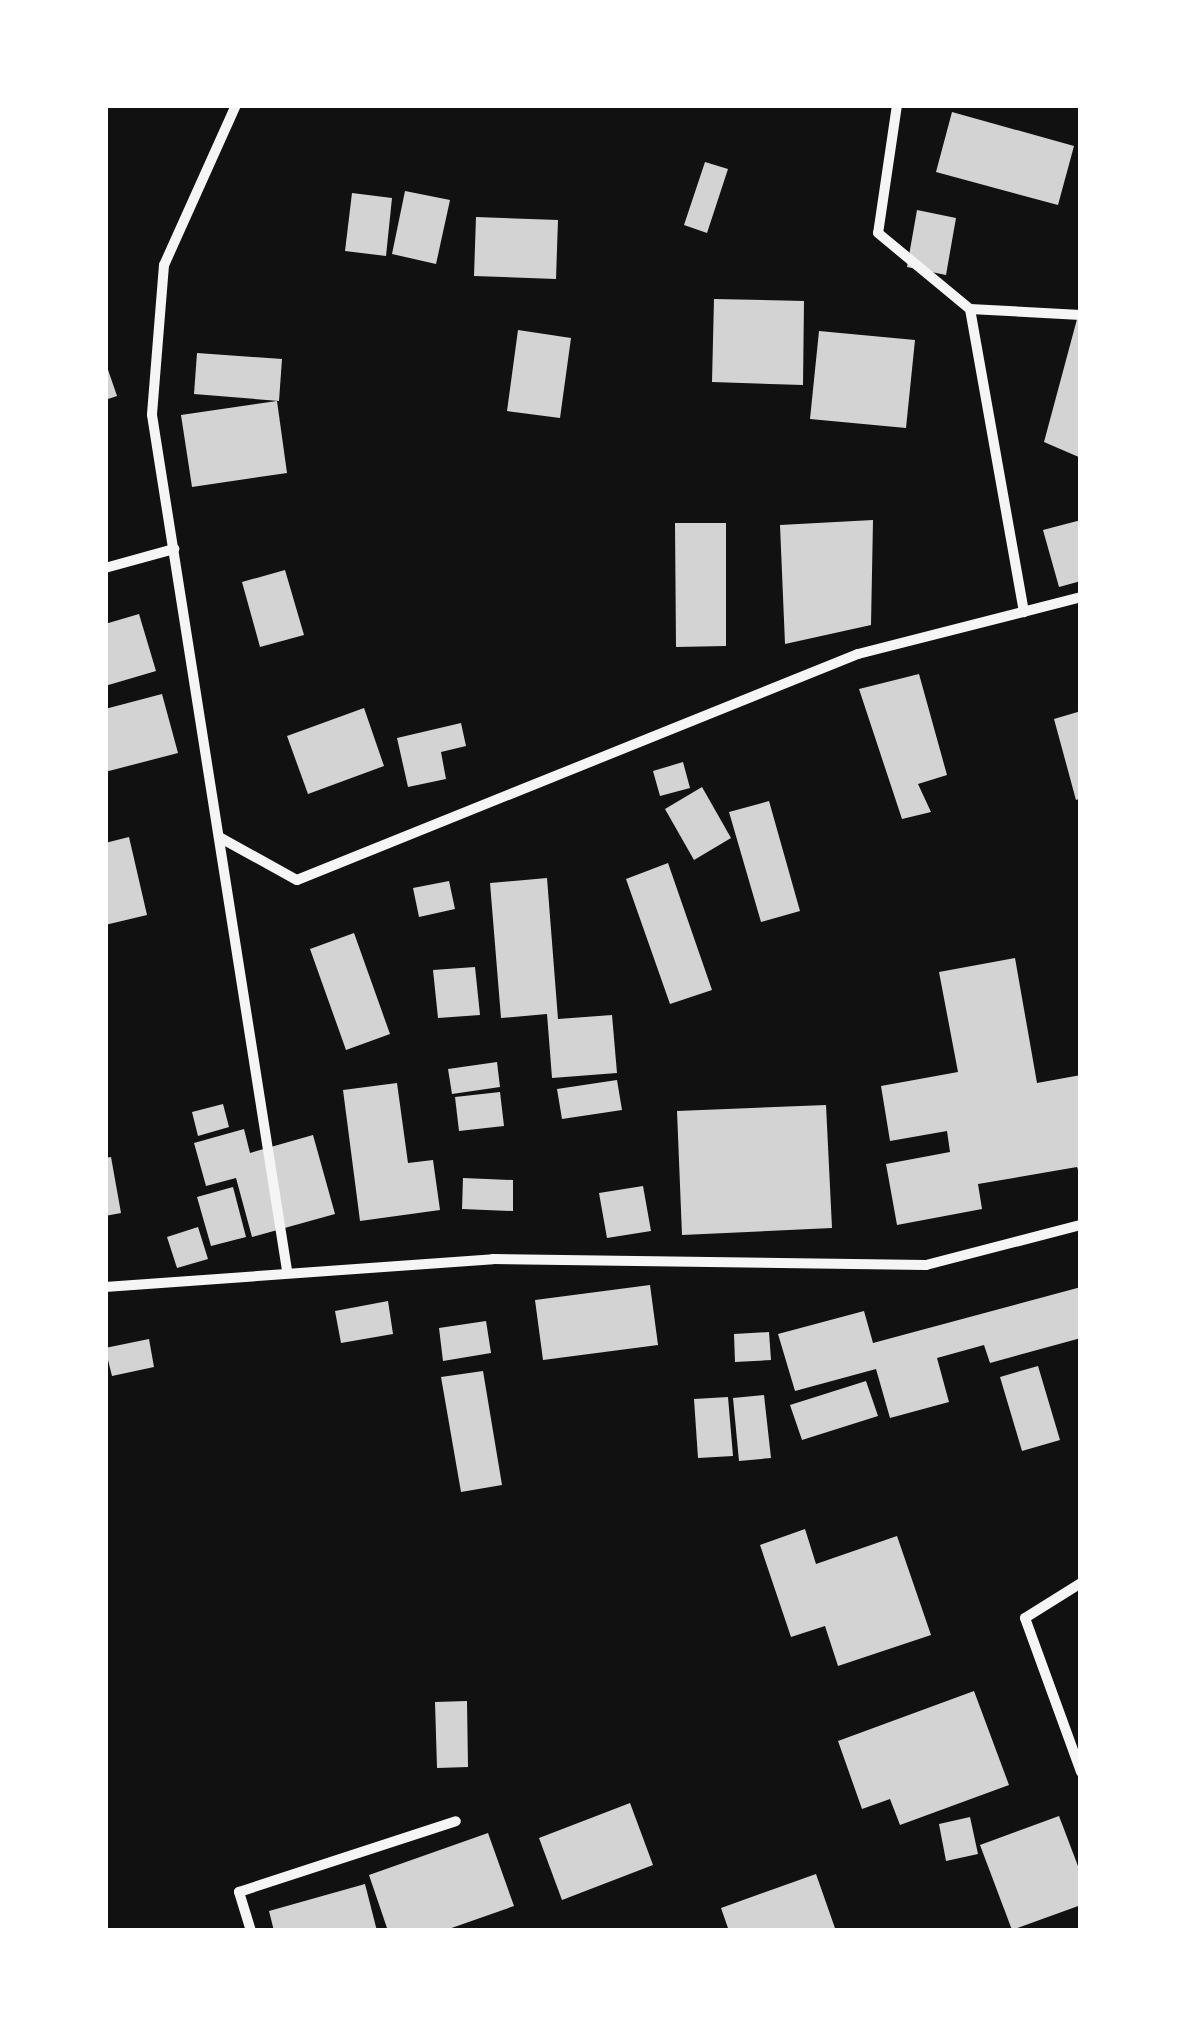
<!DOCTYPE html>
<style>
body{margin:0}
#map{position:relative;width:1186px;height:2036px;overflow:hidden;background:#111;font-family:Lora,serif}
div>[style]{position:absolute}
.building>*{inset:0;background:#d3d3d3}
.minor>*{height:10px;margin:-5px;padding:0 5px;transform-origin:5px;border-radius:5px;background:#f5f5f5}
span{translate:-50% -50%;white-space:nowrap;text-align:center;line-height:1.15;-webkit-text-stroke:8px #fff;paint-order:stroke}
.frame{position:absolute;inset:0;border:108px solid #fff;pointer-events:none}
</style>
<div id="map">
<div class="building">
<i style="clip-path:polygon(952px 112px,1074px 146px,1058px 205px,936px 172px)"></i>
<i style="clip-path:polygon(705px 162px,728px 169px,707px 233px,684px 225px)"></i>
<i style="clip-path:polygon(405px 191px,450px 200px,436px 264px,392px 254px)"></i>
<i style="clip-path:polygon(352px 193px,392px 198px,386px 256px,345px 251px)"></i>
<i style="clip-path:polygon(917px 210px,956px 218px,946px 275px,907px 267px)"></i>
<i style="clip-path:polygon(476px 217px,558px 220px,556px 279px,474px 276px)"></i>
<i style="clip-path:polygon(714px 299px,804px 301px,803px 385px,712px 382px)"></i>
<i style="clip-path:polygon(1080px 308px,1081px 308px,1081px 458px,1044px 442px)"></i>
<i style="clip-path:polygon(518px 330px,571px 338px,560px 418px,507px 411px)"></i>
<i style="clip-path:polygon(819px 331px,915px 340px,906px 428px,810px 419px)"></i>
<i style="clip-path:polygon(197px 353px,282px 359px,279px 401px,194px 394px)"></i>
<i style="clip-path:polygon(105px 361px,117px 396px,105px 400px)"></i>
<i style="clip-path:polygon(277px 401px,287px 473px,192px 487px,181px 415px)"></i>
<i style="clip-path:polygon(873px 520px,871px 625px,785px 644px,780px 525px)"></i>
<i style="clip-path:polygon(1081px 520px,1081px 581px,1059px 587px,1043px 530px)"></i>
<i style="clip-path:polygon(675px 523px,726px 523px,726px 646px,676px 647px)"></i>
<i style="clip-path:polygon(285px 570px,304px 635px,260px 647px,242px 582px)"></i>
<i style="clip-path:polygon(139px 614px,156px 671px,105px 686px,105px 624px)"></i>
<i style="clip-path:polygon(919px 674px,947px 775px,918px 784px,931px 812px,902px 819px,859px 689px)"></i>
<i style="clip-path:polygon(162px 694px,178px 753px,105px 772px,105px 709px)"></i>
<i style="clip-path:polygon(364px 708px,384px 766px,308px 794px,287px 736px)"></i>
<i style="clip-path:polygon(1081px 711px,1081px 798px,1076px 800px,1054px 719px)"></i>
<i style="clip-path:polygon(461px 723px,466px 746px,441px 752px,446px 779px,408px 787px,397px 738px)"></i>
<i style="clip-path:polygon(683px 762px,690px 788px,660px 796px,653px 771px)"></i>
<i style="clip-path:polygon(702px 787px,731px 838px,694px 860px,665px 809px)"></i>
<i style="clip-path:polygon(769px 801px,800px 911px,761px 922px,729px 812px)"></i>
<i style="clip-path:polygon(129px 837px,147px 915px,105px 925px,105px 843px)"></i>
<i style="clip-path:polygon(668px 863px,712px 990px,670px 1004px,626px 879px)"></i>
<i style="clip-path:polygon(547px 878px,558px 1019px,612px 1015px,617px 1073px,552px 1078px,547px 1014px,501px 1018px,490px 883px)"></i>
<i style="clip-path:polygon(449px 881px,455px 909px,419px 917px,413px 888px)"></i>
<i style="clip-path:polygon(354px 933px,390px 1034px,346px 1050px,310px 949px)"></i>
<i style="clip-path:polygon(1015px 958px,1037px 1083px,1081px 1075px,1081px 1178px,1077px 1167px,978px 1184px,982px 1209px,897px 1225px,886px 1164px,950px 1152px,947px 1131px,890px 1141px,881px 1086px,958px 1072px,939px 972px)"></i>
<i style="clip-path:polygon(475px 967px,480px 1015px,438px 1018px,433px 970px)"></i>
<i style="clip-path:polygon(497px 1062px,500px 1087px,452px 1094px,448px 1069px)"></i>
<i style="clip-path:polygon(617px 1080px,622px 1110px,562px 1119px,557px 1089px)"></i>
<i style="clip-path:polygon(397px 1083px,408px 1163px,433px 1160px,440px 1210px,360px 1221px,343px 1090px)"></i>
<i style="clip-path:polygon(500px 1092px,504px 1126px,459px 1131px,455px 1097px)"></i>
<i style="clip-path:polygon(223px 1104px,229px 1127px,198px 1136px,192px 1112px)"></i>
<i style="clip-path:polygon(826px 1105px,832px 1228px,682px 1235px,677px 1111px)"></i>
<i style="clip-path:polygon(244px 1129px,250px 1153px,313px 1135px,335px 1214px,252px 1237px,236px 1178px,206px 1186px,194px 1143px)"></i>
<i style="clip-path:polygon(111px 1157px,121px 1213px,105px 1216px,105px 1158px)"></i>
<i style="clip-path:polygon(463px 1178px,513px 1180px,513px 1211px,462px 1209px)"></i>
<i style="clip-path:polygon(643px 1186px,651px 1231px,607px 1238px,599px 1193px)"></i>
<i style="clip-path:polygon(233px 1187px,246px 1237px,211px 1246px,197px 1197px)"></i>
<i style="clip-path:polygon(198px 1227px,208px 1259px,177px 1268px,167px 1237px)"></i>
<i style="clip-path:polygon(650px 1285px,658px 1345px,543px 1360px,535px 1300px)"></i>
<i style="clip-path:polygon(1081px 1287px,1081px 1338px,990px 1363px,984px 1345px,937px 1358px,949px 1402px,890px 1418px,876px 1369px,795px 1391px,778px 1334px,864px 1311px,873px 1343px)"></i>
<i style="clip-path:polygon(388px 1301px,393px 1334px,341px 1343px,335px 1311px)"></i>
<i style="clip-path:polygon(486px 1321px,491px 1353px,443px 1361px,439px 1328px)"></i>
<i style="clip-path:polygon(769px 1332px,771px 1360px,735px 1362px,734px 1334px)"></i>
<i style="clip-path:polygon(149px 1339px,154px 1367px,112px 1376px,105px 1348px)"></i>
<i style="clip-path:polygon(1038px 1366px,1060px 1440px,1022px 1451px,1000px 1377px)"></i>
<i style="clip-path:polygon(483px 1371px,502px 1485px,461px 1492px,441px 1377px)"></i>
<i style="clip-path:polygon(866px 1381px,878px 1416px,802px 1440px,790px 1405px)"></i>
<i style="clip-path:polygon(764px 1395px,771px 1458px,739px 1461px,733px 1398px)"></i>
<i style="clip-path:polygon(728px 1397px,733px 1456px,698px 1458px,694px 1399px)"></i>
<i style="clip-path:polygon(805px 1529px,816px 1564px,897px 1536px,931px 1635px,838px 1666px,825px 1626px,791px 1637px,760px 1545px)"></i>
<i style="clip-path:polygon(974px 1691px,1009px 1785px,900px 1825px,890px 1799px,862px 1809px,838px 1741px)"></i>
<i style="clip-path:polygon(467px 1701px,468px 1767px,437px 1768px,435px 1702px)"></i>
<i style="clip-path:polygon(630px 1803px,653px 1865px,562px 1900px,539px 1838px)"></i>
<i style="clip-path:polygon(1059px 1816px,1081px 1874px,1081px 1905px,1012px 1930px,980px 1845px)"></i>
<i style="clip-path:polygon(970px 1817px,978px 1854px,946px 1861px,939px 1824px)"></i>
<i style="clip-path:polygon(488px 1833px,514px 1906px,443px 1931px,388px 1931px,369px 1875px)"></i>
<i style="clip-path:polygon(816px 1874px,836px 1931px,729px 1931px,721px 1908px)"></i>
<i style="clip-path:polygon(365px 1884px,377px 1931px,274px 1931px,269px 1911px)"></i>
</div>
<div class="minor">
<i style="left:236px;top:105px;width:175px;rotate:114.2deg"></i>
<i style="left:164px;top:265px;width:150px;rotate:94.6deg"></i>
<i style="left:152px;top:415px;width:866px;rotate:81.03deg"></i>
<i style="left:897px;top:105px;width:129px;rotate:98.4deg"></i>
<i style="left:878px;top:233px;width:119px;rotate:39.6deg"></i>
<i style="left:970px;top:309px;width:308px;rotate:79.9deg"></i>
<i style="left:970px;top:309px;width:111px;rotate:3.1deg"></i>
<i style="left:105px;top:568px;width:72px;rotate:-15.4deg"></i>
<i style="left:219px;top:837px;width:89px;rotate:28.9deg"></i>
<i style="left:297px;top:880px;width:605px;rotate:-21.94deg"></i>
<i style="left:858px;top:654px;width:230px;rotate:-14.3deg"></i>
<i style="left:105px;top:1287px;width:389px;rotate:-4.1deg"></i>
<i style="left:493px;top:1259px;width:433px;rotate:0.8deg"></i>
<i style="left:926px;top:1265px;width:160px;rotate:-14.5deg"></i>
<i style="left:1081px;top:1583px;width:66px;rotate:148deg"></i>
<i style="left:1025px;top:1618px;width:164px;rotate:70deg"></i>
<i style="left:251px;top:1931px;width:41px;rotate:-107.1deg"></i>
<i style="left:239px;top:1892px;width:228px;rotate:-18.1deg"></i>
</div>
<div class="frame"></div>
</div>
